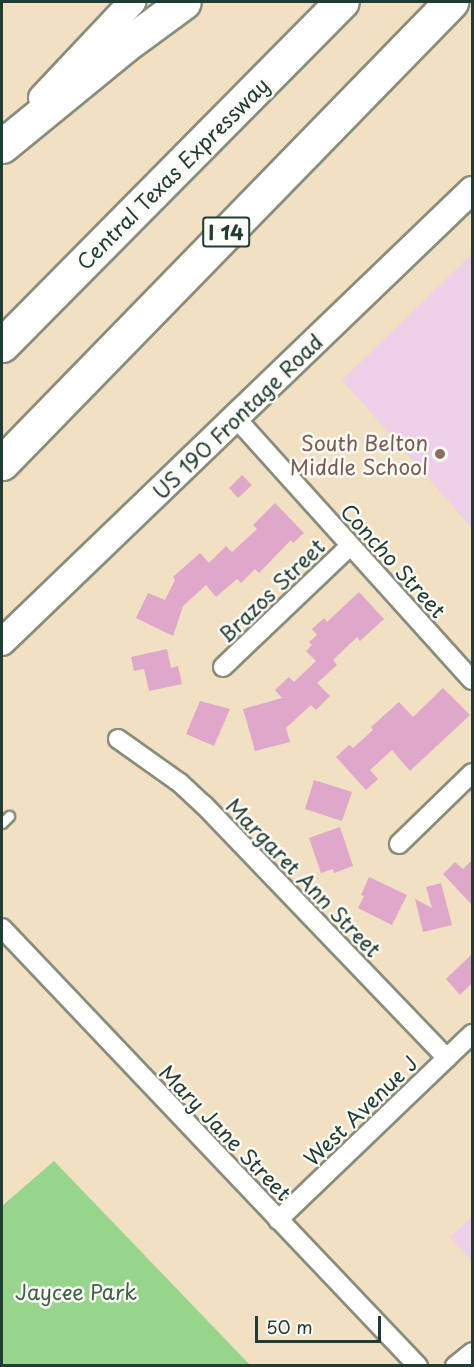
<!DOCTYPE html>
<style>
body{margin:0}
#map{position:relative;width:474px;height:1367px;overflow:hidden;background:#f1e0c2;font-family:"Playpen Sans",sans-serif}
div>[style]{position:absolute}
.built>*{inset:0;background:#eed0e8}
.green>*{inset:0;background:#96d58b}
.building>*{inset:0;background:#dfa7ca}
.roads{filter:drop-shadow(2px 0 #888e7b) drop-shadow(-2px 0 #888e7b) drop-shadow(0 2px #888e7b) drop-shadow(0 -2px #888e7b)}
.service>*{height:9px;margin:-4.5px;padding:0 4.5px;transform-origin:4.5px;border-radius:4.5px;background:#fff}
.minor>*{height:18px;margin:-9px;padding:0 9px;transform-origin:9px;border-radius:9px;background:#fff}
.secondary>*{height:26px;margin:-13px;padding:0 13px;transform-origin:13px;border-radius:13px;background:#fff}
.motorway>*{height:33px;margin:-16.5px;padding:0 16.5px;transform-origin:16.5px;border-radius:16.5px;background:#fff}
.dots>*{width:16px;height:16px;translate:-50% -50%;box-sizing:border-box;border:3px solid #fdfcf7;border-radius:50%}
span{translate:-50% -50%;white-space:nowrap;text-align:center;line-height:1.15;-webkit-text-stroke:5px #fdfcf7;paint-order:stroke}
.shield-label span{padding:2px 4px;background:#fdfcf7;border:2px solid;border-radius:4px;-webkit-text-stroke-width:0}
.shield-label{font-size:20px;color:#1f3d34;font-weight:700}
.street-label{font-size:21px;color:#1f3d34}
.education-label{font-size:21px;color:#785e54}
.right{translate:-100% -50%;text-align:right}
.park-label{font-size:21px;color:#3d634a}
.frame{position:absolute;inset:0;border:3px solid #1f3d34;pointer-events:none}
.scale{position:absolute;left:255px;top:1316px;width:126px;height:27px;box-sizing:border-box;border:3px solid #1f3d34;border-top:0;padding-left:8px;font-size:18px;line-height:21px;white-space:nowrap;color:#1f3d34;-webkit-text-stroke:4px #fdfcf7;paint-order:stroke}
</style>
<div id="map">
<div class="built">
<i style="clip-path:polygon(472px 254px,472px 528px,342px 380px)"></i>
<i style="clip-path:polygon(472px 1216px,472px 1261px,450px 1237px)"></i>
</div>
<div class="green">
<i style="clip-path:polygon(54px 1161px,250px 1365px,2px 1365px,2px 1206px)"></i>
</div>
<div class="building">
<i style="clip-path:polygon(242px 475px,252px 485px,238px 498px,229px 488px)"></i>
<i style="clip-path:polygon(275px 503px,304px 533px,293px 543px,291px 540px,259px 573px,255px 569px,241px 583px,237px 579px,216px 597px,206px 585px,183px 606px,173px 636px,136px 618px,148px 593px,165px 600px,175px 580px,173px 577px,200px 553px,209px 563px,226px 546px,232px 552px,257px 529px,253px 525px)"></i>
<i style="clip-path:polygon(359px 592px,384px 619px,360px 641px,357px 637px,333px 660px,337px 665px,317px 683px,330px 696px,316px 710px,311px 705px,286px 728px,290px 742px,255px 751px,243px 709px,282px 698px,275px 690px,289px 677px,294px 682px,316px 661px,306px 651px,312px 645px,309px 642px,317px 635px,312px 629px,324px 618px,327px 622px)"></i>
<i style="clip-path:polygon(167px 649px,171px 668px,178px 666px,182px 684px,149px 691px,144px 669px,134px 671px,131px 657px)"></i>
<i style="clip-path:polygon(443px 688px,470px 715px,410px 771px,392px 750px,370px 770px,378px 779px,366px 790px,336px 757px,349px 745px,353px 748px,373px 730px,371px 727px,399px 702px,413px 717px)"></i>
<i style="clip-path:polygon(200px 701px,230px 709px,214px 746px,186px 734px)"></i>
<i style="clip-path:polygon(314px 780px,352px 792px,342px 821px,305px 809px)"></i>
<i style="clip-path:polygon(340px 827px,353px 866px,334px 873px,333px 869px,321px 873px,309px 838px)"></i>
<i style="clip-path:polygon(472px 860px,472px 905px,443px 874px,455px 862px,463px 869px)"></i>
<i style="clip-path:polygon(369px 877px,407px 895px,392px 925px,358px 908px,364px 896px,361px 895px)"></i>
<i style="clip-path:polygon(441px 883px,452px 925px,423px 932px,415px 899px,432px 908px,426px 887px)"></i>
<i style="clip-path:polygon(472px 954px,472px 983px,460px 995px,446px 979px)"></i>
</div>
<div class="roads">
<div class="service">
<i style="left:2px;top:823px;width:10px;rotate:-45deg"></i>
</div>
<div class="minor">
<i style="left:235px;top:417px;width:354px;rotate:48deg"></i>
<i style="left:223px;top:667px;width:175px;rotate:-43.6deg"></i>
<i style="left:118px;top:739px;width:76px;rotate:35.4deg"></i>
<i style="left:180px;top:783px;width:33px;rotate:43deg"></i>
<i style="left:204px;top:805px;width:351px;rotate:46.2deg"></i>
<i style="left:399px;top:844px;width:102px;rotate:-44.2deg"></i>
<i style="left:2px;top:928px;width:604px;rotate:46.48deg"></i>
<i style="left:278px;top:1220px;width:269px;rotate:-43.8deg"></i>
<i style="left:455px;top:1366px;width:22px;rotate:-39deg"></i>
</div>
<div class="secondary">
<i style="left:42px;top:98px;width:132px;rotate:-46.8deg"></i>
<i style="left:2px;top:642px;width:652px;rotate:-43.88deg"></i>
</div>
<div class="motorway">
<i style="left:2px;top:146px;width:158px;rotate:-39.3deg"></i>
<i style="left:124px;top:46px;width:74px;rotate:-36.3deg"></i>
<i style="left:2px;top:345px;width:483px;rotate:-45.3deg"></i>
<i style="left:2px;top:463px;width:644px;rotate:-45.76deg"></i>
</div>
</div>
<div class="dots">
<i style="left:440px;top:454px;background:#8d6e63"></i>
</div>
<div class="shield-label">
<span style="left:226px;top:232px">I 14</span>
</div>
<div class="street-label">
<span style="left:172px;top:173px;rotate:-45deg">Central Texas Expressway</span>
<span style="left:237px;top:416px;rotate:-44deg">US 190 Frontage Road</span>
<span style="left:394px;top:560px;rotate:48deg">Concho Street</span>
<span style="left:271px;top:590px;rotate:-44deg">Brazos Street</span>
<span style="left:304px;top:877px;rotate:46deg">Margaret Ann Street</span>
<span style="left:360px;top:1110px;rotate:-44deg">West Avenue J</span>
<span style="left:226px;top:1132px;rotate:46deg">Mary Jane Street</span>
</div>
<div class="education-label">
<span class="right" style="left:428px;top:454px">South Belton<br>Middle School</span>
</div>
<div class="park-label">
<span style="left:76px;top:1291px">Jaycee Park</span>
</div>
<div class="frame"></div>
<div class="scale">50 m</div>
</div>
